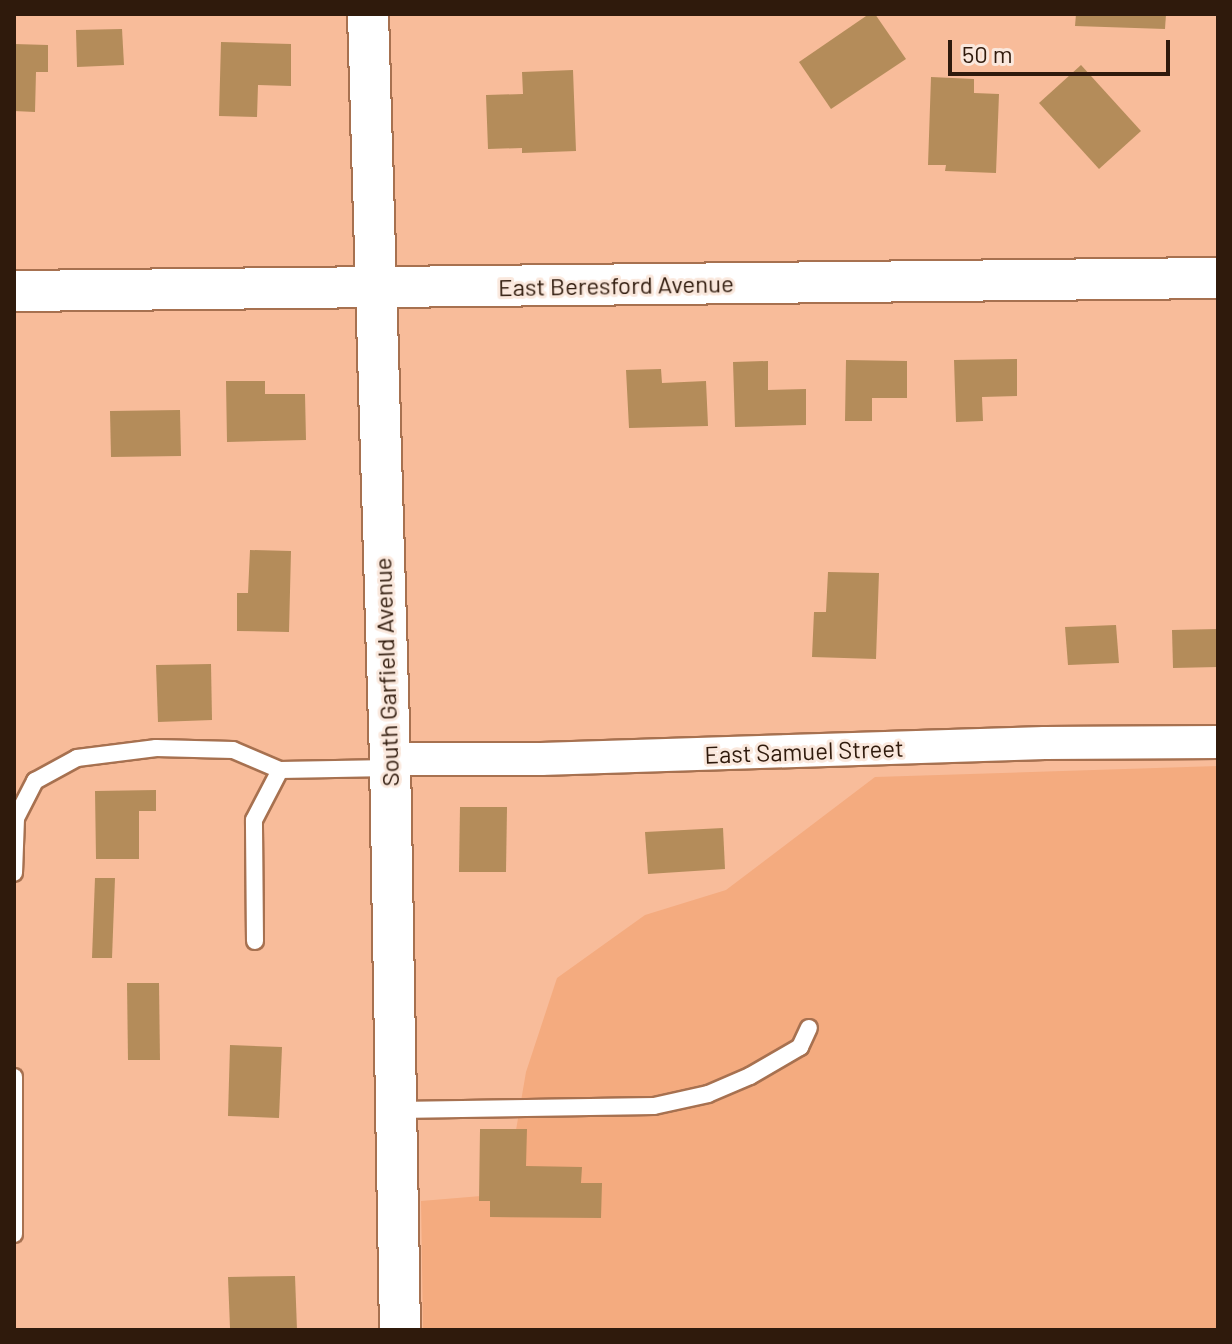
<!DOCTYPE html>
<style>
body{margin:0}
#map{position:relative;width:1232px;height:1344px;overflow:hidden;background:#f8bc9a;font-family:Barlow,sans-serif}
div>[style]{position:absolute}
.green>*{inset:0;background:#f4ab7f}
.building>*{inset:0;background:#b48c5a}
.roads{filter:drop-shadow(2px 0 #a77150) drop-shadow(-2px 0 #a77150) drop-shadow(0 2px #a77150) drop-shadow(0 -2px #a77150)}
.service>*{height:16px;margin:-8px;padding:0 8px;transform-origin:8px;border-radius:8px;background:#fff}
.minor>*{height:32px;margin:-16px;padding:0 16px;transform-origin:16px;border-radius:16px;background:#fff}
.tertiary>*{height:40px;margin:-20px;padding:0 20px;transform-origin:20px;border-radius:20px;background:#fff}
span{translate:-50% -50%;white-space:nowrap;text-align:center;line-height:1.15;-webkit-text-stroke:6px #fae8dd;paint-order:stroke}
.street-label{font-size:24px;color:#2f1a0c}
.frame{position:absolute;inset:0;border:16px solid #2f1a0c;pointer-events:none}
.scale{position:absolute;left:948px;top:40px;width:222px;height:36px;box-sizing:border-box;border:4px solid #2f1a0c;border-top:0;padding-left:10px;font-size:24px;line-height:28px;white-space:nowrap;color:#2f1a0c;-webkit-text-stroke:6px #fae8dd;paint-order:stroke}
</style>
<div id="map">
<div class="green">
<i style="clip-path:polygon(1218px 766px,1218px 1330px,423px 1330px,421px 1201px,505px 1194px,526px 1072px,557px 978px,645px 915px,726px 890px,875px 777px)"></i>
</div>
<div class="building">
<i style="clip-path:polygon(869px 14px,875px 14px,906px 59px,831px 109px,799px 62px)"></i>
<i style="clip-path:polygon(1076px 14px,1166px 14px,1165px 29px,1075px 26px)"></i>
<i style="clip-path:polygon(122px 29px,124px 65px,77px 67px,76px 30px)"></i>
<i style="clip-path:polygon(221px 42px,291px 44px,291px 86px,258px 85px,257px 117px,219px 116px)"></i>
<i style="clip-path:polygon(14px 44px,48px 45px,48px 72px,36px 72px,35px 112px,14px 111px)"></i>
<i style="clip-path:polygon(1081px 65px,1141px 131px,1099px 169px,1039px 103px)"></i>
<i style="clip-path:polygon(573px 70px,576px 151px,522px 153px,522px 148px,488px 149px,486px 95px,523px 94px,522px 72px)"></i>
<i style="clip-path:polygon(931px 77px,974px 79px,974px 93px,999px 94px,996px 173px,945px 171px,946px 165px,928px 165px)"></i>
<i style="clip-path:polygon(1017px 359px,1017px 396px,982px 397px,983px 421px,956px 422px,954px 360px)"></i>
<i style="clip-path:polygon(846px 360px,907px 361px,907px 398px,872px 398px,872px 421px,845px 421px)"></i>
<i style="clip-path:polygon(768px 361px,768px 390px,806px 389px,806px 425px,735px 427px,733px 362px)"></i>
<i style="clip-path:polygon(661px 369px,662px 383px,706px 381px,708px 426px,629px 428px,626px 370px)"></i>
<i style="clip-path:polygon(226px 381px,265px 381px,265px 394px,305px 394px,306px 440px,227px 442px)"></i>
<i style="clip-path:polygon(180px 410px,181px 456px,111px 457px,110px 411px)"></i>
<i style="clip-path:polygon(250px 550px,291px 551px,289px 632px,237px 631px,237px 593px,248px 593px)"></i>
<i style="clip-path:polygon(828px 572px,879px 573px,876px 659px,812px 657px,814px 612px,826px 612px)"></i>
<i style="clip-path:polygon(1116px 625px,1119px 663px,1068px 665px,1065px 627px)"></i>
<i style="clip-path:polygon(1218px 629px,1218px 667px,1173px 668px,1172px 630px)"></i>
<i style="clip-path:polygon(211px 664px,212px 720px,158px 722px,156px 665px)"></i>
<i style="clip-path:polygon(156px 790px,156px 811px,139px 811px,139px 859px,96px 859px,95px 791px)"></i>
<i style="clip-path:polygon(460px 807px,507px 807px,506px 872px,459px 872px)"></i>
<i style="clip-path:polygon(723px 828px,725px 869px,648px 874px,645px 832px)"></i>
<i style="clip-path:polygon(95px 878px,115px 878px,112px 958px,92px 958px)"></i>
<i style="clip-path:polygon(127px 983px,159px 983px,160px 1060px,128px 1060px)"></i>
<i style="clip-path:polygon(230px 1045px,282px 1047px,279px 1118px,228px 1116px)"></i>
<i style="clip-path:polygon(480px 1129px,527px 1129px,526px 1166px,582px 1167px,581px 1183px,602px 1183px,601px 1218px,490px 1217px,490px 1201px,479px 1201px)"></i>
<i style="clip-path:polygon(295px 1276px,297px 1330px,230px 1328px,228px 1277px)"></i>
</div>
<div class="roads">
<div class="service">
<i style="left:14px;top:873px;width:55px;rotate:-87.9deg"></i>
<i style="left:16px;top:818px;width:42px;rotate:-62.8deg"></i>
<i style="left:35px;top:781px;width:48px;rotate:-28.7deg"></i>
<i style="left:77px;top:758px;width:80px;rotate:-7.2deg"></i>
<i style="left:156px;top:748px;width:77px;rotate:1.5deg"></i>
<i style="left:233px;top:750px;width:51px;rotate:23.1deg"></i>
<i style="left:280px;top:770px;width:110px;rotate:-1deg"></i>
<i style="left:255px;top:941px;width:121px;rotate:-90.5deg"></i>
<i style="left:254px;top:820px;width:56px;rotate:-62.5deg"></i>
<i style="left:14px;top:1077px;width:157px;rotate:90deg"></i>
<i style="left:398px;top:1110px;width:256px;rotate:-0.9deg"></i>
<i style="left:654px;top:1106px;width:55px;rotate:-12.5deg"></i>
<i style="left:708px;top:1094px;width:46px;rotate:-23.2deg"></i>
<i style="left:750px;top:1076px;width:58px;rotate:-30.1deg"></i>
<i style="left:800px;top:1047px;width:21px;rotate:-65deg"></i>
</div>
<div class="minor">
<i style="left:390px;top:759px;width:151px"></i>
<i style="left:541px;top:759px;width:504px;rotate:-1.82deg"></i>
<i style="left:1045px;top:743px;width:173px;rotate:-0.3deg"></i>
</div>
<div class="tertiary">
<i style="left:368px;top:14px;width:745px;rotate:88.31deg"></i>
<i style="left:390px;top:759px;width:571px;rotate:89deg"></i>
<i style="left:14px;top:291px;width:1204px;rotate:-0.62deg"></i>
</div>
</div>
<div class="street-label">
<span style="left:616px;top:285px;rotate:-1deg">East Beresford Avenue</span>
<span style="left:386px;top:672px;rotate:-92deg">South Garfield Avenue</span>
<span style="left:804px;top:751px;rotate:-2deg">East Samuel Street</span>
</div>
<div class="frame"></div>
<div class="scale">50 m</div>
</div>
